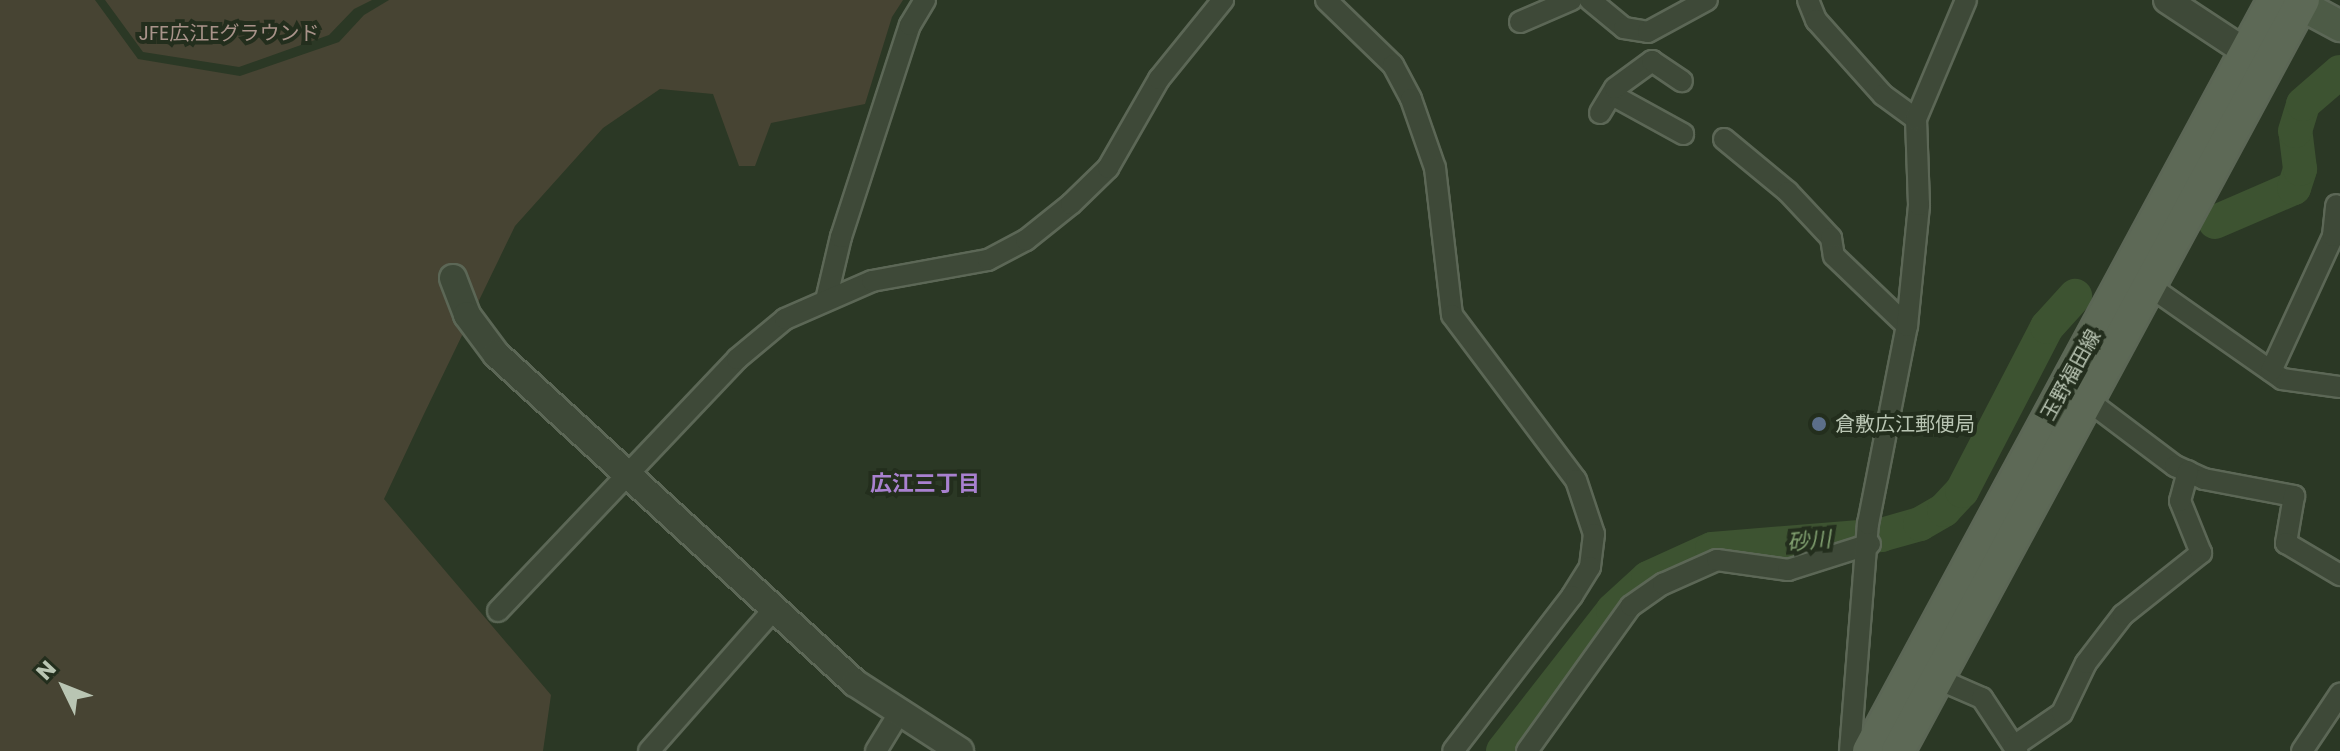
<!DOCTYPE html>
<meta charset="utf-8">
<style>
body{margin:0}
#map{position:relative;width:2340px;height:751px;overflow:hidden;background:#2b3825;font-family:Poppins,"Noto Sans JP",sans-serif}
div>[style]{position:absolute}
.green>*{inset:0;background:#474433}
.river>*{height:34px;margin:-17px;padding:0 17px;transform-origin:17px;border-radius:17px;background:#3d5331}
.roads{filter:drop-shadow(2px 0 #5c6756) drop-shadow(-2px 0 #5c6756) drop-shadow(0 2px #5c6756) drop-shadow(0 -2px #5c6756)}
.minor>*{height:20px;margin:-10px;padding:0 10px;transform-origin:10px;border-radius:10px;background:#3e4938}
.tertiary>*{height:26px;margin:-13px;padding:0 13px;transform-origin:13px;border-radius:13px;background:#3e4938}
.secondary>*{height:30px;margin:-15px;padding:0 15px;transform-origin:15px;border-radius:15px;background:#4d5b46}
.primary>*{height:32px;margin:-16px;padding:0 16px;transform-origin:16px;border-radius:16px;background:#5d6956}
.dots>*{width:22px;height:22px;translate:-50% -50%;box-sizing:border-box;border:4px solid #232e1d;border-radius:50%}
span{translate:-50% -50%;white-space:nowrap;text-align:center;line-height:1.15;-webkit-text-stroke:8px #232e1d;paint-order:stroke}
.park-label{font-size:20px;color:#a9938a}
.street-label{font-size:20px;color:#b9c5b3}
.poi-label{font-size:20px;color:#b9c5b3}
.left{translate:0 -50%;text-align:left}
.neighbourhood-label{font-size:22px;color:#a981d0;font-weight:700}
.water-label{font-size:22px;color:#81a070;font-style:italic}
.north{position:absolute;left:24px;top:647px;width:80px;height:80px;-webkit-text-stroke:6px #232e1d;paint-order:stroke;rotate:313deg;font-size:22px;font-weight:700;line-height:32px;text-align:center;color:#b9c5b3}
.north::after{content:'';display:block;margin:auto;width:28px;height:36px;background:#b9c5b3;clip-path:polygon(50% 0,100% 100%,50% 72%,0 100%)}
</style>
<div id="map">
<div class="green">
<i style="clip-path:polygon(0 0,95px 0,138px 59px,240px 76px,339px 42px,364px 15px,389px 0,903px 0,892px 17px,865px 104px,771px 123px,755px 166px,739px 166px,713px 94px,660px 89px,603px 128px,515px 226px,424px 414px,384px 499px,551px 695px,543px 751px,0 751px)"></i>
<i style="clip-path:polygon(105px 0,372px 0,354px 9px,329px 35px,239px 67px,143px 52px)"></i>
</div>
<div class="river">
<i style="left:2215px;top:222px;width:86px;rotate:-23.3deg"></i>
<i style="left:2294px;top:188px;width:20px;rotate:-72deg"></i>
<i style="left:2300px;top:169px;width:38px;rotate:-97deg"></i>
<i style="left:2295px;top:131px;width:28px;rotate:-73deg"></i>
<i style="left:2303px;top:104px;width:49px;rotate:-40.9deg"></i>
<i style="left:1503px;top:751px;width:179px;rotate:-52deg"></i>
<i style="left:1613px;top:610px;width:47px;rotate:-42.4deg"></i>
<i style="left:1648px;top:578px;width:70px;rotate:-24.4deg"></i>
<i style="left:1712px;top:549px;width:170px;rotate:-4.7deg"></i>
<i style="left:1881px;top:535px;width:41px;rotate:-15.8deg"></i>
<i style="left:1920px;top:524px;width:28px;rotate:-30deg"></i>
<i style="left:1944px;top:510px;width:26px;rotate:-47deg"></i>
<i style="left:1962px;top:491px;width:185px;rotate:-62.6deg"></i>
<i style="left:2047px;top:327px;width:42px;rotate:-47.9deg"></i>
</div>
<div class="roads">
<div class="minor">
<i style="left:1326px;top:0;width:93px;rotate:44.1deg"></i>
<i style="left:1393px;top:65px;width:38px;rotate:62deg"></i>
<i style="left:1411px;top:99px;width:73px;rotate:70.8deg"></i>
<i style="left:1435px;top:168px;width:148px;rotate:83.4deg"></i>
<i style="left:1452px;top:315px;width:206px;rotate:53.1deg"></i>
<i style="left:1576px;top:480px;width:57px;rotate:71.6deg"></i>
<i style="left:1594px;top:534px;width:33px;rotate:97deg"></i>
<i style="left:1590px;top:567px;width:34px;rotate:122deg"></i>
<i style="left:1572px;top:596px;width:195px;rotate:127.5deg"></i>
<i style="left:1590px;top:0;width:44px;rotate:39.5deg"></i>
<i style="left:1624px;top:28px;width:24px;rotate:9deg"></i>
<i style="left:1648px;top:32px;width:67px;rotate:-28.5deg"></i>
<i style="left:1808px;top:0;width:22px;rotate:68deg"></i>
<i style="left:1816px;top:20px;width:101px;rotate:48.2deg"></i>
<i style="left:1883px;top:95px;width:41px;rotate:36deg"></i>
<i style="left:1520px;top:22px;width:56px;rotate:-23.3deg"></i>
<i style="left:1614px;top:96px;width:79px;rotate:28.8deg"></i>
<i style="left:1600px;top:113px;width:29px;rotate:-59deg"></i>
<i style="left:1615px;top:88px;width:46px;rotate:-36.1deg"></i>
<i style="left:1652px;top:61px;width:36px;rotate:34deg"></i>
<i style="left:1724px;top:139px;width:83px;rotate:39.6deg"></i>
<i style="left:1788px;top:192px;width:63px;rotate:46.9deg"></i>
<i style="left:1831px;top:238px;width:18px;rotate:81deg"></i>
<i style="left:1834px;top:256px;width:101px;rotate:43.8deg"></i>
<i style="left:2148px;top:285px;width:164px;rotate:35deg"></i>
<i style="left:2282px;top:379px;width:59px;rotate:7.9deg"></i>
<i style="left:827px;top:296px;width:61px;rotate:-76.7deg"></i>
<i style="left:841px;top:237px;width:223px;rotate:-72deg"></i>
<i style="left:910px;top:25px;width:29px;rotate:-59deg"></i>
<i style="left:2271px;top:371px;width:149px;rotate:-65.3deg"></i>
<i style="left:2333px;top:236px;width:31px;rotate:-84deg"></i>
<i style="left:2086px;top:399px;width:111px;rotate:37deg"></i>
<i style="left:2175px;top:466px;width:32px;rotate:24deg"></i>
<i style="left:2204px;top:479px;width:92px;rotate:10.7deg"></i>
<i style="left:2294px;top:496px;width:48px;rotate:99.7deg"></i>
<i style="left:2286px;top:543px;width:63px;rotate:30.7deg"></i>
<i style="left:498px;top:611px;width:347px;rotate:-46.5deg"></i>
<i style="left:737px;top:359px;width:62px;rotate:-39.8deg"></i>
<i style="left:785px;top:319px;width:95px;rotate:-23.6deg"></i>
<i style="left:872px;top:281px;width:118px;rotate:-10.3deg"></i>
<i style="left:988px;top:260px;width:43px;rotate:-27.8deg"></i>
<i style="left:1026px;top:240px;width:58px;rotate:-38.7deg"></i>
<i style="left:1071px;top:204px;width:52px;rotate:-44.2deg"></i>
<i style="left:1108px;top:168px;width:103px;rotate:-60.2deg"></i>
<i style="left:1159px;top:79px;width:102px;rotate:-51deg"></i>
<i style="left:1938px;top:679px;width:48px;rotate:23.4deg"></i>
<i style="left:1982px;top:698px;width:64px;rotate:56.6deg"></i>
<i style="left:2014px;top:746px;width:58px;rotate:-34.5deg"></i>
<i style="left:2062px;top:713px;width:55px;rotate:-64.4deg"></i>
<i style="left:2086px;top:663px;width:61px;rotate:-52.4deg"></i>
<i style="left:2123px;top:615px;width:100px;rotate:-38.5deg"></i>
<i style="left:2201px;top:553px;width:56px;rotate:-112deg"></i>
<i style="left:2180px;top:501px;width:31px;rotate:-75deg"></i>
<i style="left:649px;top:751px;width:189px;rotate:-48.6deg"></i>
<i style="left:876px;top:751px;width:42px;rotate:-58.6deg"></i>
<i style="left:1527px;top:751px;width:178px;rotate:-54.4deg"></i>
<i style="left:1631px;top:606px;width:39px;rotate:-35deg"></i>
<i style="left:1663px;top:584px;width:59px;rotate:-24deg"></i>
<i style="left:1717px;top:560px;width:72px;rotate:8deg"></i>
<i style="left:1788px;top:570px;width:86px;rotate:-17.6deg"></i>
<i style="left:1850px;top:751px;width:228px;rotate:-85.5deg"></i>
<i style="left:1868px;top:524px;width:202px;rotate:-78.9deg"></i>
<i style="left:1907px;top:326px;width:122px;rotate:-84.3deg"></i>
<i style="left:1919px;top:205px;width:86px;rotate:-92deg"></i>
<i style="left:1916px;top:119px;width:129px;rotate:-67.2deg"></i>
<i style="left:2302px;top:751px;width:69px;rotate:-56.3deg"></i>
</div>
<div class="tertiary">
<i style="left:2167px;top:0;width:113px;rotate:33.4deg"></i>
<i style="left:453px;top:278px;width:40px;rotate:69deg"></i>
<i style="left:467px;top:315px;width:49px;rotate:53.4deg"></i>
<i style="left:496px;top:354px;width:487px;rotate:42.5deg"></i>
<i style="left:855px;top:683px;width:125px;rotate:32.9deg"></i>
</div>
<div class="secondary">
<i style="left:2292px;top:0;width:55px;rotate:28.4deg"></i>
</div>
<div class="primary">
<i style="left:1869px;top:751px;width:853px;rotate:-61.66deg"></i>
<i style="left:1898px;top:751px;width:853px;rotate:-61.66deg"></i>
</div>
</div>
<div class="dots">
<i style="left:1819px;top:424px;background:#5c6f8a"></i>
</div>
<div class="park-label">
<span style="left:229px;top:33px">JFE広江Eグラウンド</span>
</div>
<div class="street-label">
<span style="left:2071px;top:375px;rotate:-61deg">玉野福田線</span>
</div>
<div class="poi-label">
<span class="left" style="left:1835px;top:424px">倉敷広江郵便局</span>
</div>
<div class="neighbourhood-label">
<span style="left:925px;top:484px">広江三丁目</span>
</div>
<div class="water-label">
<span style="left:1809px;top:541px;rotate:-5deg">砂川</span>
</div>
<div class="north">N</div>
</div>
